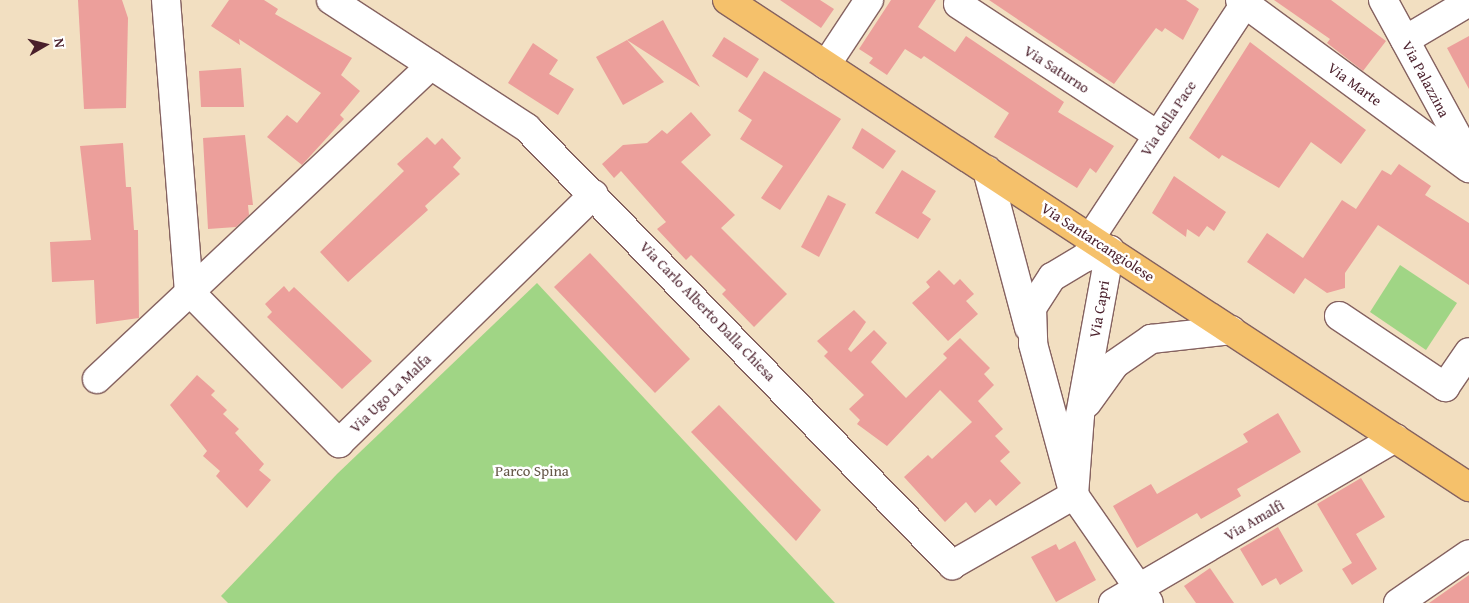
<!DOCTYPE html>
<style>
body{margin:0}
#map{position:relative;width:1469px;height:603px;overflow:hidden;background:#f2dfc1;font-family:"Gentium Book Plus",serif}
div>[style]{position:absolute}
.green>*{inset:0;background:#a0d585}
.building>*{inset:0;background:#ec9f9b}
.roads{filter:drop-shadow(1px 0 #856260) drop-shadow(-1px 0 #856260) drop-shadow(0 1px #856260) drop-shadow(0 -1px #856260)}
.minor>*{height:28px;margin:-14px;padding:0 14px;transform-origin:14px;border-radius:14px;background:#fff}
.major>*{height:28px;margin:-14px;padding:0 14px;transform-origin:14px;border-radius:14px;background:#f5c16b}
span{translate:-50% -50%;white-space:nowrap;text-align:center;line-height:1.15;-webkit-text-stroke:5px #fff;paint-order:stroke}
.street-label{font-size:15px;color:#4a1f2b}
.park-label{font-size:15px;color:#645646}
.north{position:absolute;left:20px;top:20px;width:50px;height:50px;-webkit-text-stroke:4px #fff;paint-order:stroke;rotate:82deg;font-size:14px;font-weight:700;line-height:20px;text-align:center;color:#4a1f2b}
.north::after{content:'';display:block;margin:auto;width:18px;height:22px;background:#4a1f2b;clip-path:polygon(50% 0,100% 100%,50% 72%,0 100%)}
</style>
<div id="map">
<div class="green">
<i style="clip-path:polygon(1400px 265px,1457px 303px,1426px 350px,1370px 312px)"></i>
<i style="clip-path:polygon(537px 283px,835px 603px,228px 603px,221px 596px,337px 474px)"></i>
</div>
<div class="building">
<i style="clip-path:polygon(78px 0,122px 0,128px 18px,126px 108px,84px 109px)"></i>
<i style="clip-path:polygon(229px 0,264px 0,278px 9px,275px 14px,352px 58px,341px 75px,360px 91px,340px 115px,344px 119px,302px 165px,267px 137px,287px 115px,297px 123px,321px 93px,239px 39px,240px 45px,211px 26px)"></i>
<i style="clip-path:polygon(780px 0,820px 0,834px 9px,821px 28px)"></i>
<i style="clip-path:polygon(891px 0,936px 0,918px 27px,955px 52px,966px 36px,1064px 102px,1058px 112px,1114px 146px,1096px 173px,1090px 168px,1077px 188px,994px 137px,1009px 113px,924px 56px,921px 59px,905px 49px,887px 75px,869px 63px,873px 58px,859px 49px)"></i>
<i style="clip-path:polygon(989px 0,1186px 0,1199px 9px,1183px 40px,1165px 28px,1162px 32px,1156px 28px,1114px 84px)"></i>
<i style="clip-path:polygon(1274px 0,1331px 0,1386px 41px,1363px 71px,1327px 43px,1330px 39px)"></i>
<i style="clip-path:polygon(663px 20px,670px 33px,700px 87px,627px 40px)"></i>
<i style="clip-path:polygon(1469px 36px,1469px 89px,1447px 48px)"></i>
<i style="clip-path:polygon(724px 37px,759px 59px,747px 78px,712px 56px)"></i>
<i style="clip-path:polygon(627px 40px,664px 82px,623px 105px,596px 57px)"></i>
<i style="clip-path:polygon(1250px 42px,1366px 130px,1341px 164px,1311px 142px,1279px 188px,1222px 155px,1219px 159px,1189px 138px)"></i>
<i style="clip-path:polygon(533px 43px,558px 60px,549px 74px,574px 89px,558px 115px,508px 83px)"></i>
<i style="clip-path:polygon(241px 68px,244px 107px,201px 107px,199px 71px)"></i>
<i style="clip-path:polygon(764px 71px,841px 119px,780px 210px,761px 198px,783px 166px,740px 139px,752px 120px,738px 111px)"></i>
<i style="clip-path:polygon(691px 112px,711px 135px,681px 162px,735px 215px,721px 228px,787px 294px,754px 327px,722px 294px,726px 290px,691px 255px,686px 260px,657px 229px,666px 222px,621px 171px,614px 178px,602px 164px,623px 145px,647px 143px,662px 130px,667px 134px)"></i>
<i style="clip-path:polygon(862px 128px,896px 151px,883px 169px,852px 148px)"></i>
<i style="clip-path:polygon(245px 135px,253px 205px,248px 205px,249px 215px,236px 227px,208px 229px,203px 138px)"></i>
<i style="clip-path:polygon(427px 137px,435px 145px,442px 138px,461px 158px,453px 167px,460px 174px,425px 206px,428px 210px,348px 282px,320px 252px,404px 171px,397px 164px)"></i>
<i style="clip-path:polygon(123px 143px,126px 187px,131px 187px,134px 230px,138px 230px,139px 318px,96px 324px,94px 280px,52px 282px,50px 242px,91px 240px,80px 146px)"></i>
<i style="clip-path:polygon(1399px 164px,1431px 186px,1425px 195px,1469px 223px,1469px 285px,1378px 225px,1345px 273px,1345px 288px,1327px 293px,1305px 278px,1294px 294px,1247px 262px,1267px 233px,1303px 258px,1342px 200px,1356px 209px,1382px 170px,1391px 175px)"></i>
<i style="clip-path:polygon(902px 170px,936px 191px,922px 213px,931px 219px,918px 239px,875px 213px)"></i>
<i style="clip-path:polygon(1174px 176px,1226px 212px,1214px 231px,1207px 226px,1199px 237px,1187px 229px,1186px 237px,1152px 213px)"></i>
<i style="clip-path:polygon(828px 195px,846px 204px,819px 257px,801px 247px)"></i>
<i style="clip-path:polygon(590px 253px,690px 359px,655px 393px,554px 287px)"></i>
<i style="clip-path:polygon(939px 270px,954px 285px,960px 279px,974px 294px,966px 301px,978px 314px,948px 341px,912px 303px,930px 287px,926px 282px)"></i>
<i style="clip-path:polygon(284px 286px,289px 292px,294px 287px,372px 361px,342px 389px,267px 317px,272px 312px,265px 304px)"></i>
<i style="clip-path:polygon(854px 310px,866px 322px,848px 349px,851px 352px,874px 330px,887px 343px,871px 362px,906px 398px,947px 358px,943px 354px,960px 338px,990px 368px,984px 374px,994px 385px,978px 401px,1003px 429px,995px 436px,1010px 452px,1000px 461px,1021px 483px,996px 506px,990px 499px,975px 513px,966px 502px,945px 522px,904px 477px,928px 455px,932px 459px,972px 422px,940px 390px,887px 446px,857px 424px,860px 420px,849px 409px,864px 395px,824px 356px,828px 352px,817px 341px)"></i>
<i style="clip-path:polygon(197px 375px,215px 391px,211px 395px,227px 410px,223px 414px,239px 429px,235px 433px,264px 464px,259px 470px,271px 480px,247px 508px,216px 476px,220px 471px,203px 456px,207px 451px,170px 405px)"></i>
<i style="clip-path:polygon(719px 405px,821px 510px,796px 541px,691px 432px)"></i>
<i style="clip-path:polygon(1278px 413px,1301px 452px,1237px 489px,1241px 496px,1201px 519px,1197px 513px,1137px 548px,1113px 506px,1151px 484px,1157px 494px,1248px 442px,1243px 434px)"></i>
<i style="clip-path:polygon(1361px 478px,1385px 517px,1356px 534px,1377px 569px,1352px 585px,1342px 569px,1352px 563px,1317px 504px)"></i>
<i style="clip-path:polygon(1278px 527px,1303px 571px,1280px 585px,1276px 578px,1262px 586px,1240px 549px)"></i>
<i style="clip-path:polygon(1075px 541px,1096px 580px,1056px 602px,1031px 557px,1056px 544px,1059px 550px)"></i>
<i style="clip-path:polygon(1210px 568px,1234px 603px,1196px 603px,1184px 586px)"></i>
<i style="clip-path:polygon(1469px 575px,1469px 603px,1429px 603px)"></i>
</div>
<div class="roads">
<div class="minor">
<i style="left:166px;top:0;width:292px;rotate:85.5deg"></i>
<i style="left:189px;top:291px;width:214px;rotate:45.4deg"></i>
<i style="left:339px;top:443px;width:356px;rotate:-44.3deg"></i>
<i style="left:331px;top:0;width:234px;rotate:33.1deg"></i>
<i style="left:527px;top:128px;width:610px;rotate:45.8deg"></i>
<i style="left:952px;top:565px;width:141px;rotate:-29.8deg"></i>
<i style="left:1240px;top:0;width:284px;rotate:36.3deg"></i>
<i style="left:1383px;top:0;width:180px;rotate:61.4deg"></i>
<i style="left:958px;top:4px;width:237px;rotate:33.3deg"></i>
<i style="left:1405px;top:40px;width:74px;rotate:-30.7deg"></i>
<i style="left:826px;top:65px;width:78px;rotate:-56.5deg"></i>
<i style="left:987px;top:170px;width:163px;rotate:75.1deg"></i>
<i style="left:1091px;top:237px;width:284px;rotate:-56.6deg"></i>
<i style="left:1339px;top:316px;width:128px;rotate:33.8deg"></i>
<i style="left:1445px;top:387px;width:42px;rotate:-55.6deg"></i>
<i style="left:97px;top:379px;width:458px;rotate:-43.2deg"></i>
<i style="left:1087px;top:403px;width:48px;rotate:-54.3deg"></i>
<i style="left:1115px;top:364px;width:44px;rotate:-34.8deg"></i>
<i style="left:1151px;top:339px;width:81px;rotate:-6.3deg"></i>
<i style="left:1074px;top:495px;width:80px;rotate:-85.7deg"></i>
<i style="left:1080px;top:415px;width:168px;rotate:-79.7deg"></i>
<i style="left:1110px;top:250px;width:27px;rotate:163deg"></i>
<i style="left:1084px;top:258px;width:37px;rotate:149deg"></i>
<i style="left:1052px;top:277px;width:37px;rotate:123deg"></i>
<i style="left:1032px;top:308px;width:36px;rotate:88deg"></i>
<i style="left:1033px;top:344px;width:156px;rotate:74.8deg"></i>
<i style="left:1074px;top:495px;width:131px;rotate:55.2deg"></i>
<i style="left:1113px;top:603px;width:327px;rotate:-30.3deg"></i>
<i style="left:1398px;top:603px;width:86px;rotate:-34.6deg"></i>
</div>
<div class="major">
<i style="left:727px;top:0;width:888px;rotate:33.28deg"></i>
</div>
</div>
<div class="street-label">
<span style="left:1057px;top:69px;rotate:33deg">Via Saturno</span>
<span style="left:1426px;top:79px;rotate:62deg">Via Palazzina</span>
<span style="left:1355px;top:84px;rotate:36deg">Via Marte</span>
<span style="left:1168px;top:118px;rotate:-56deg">Via della Pace</span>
<span style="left:1098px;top:242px;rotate:33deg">Via Santarcangiolese</span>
<span style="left:1099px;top:309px;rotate:-80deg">Via Capri</span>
<span style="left:708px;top:311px;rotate:46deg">Via Carlo Alberto Dalla Chiesa</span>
<span style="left:390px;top:393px;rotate:-44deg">Via Ugo La Malfa</span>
<span style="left:1254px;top:520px;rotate:-30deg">Via Amalfi</span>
</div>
<div class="park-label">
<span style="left:532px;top:471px">Parco Spina</span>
</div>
<div class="north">N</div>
</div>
